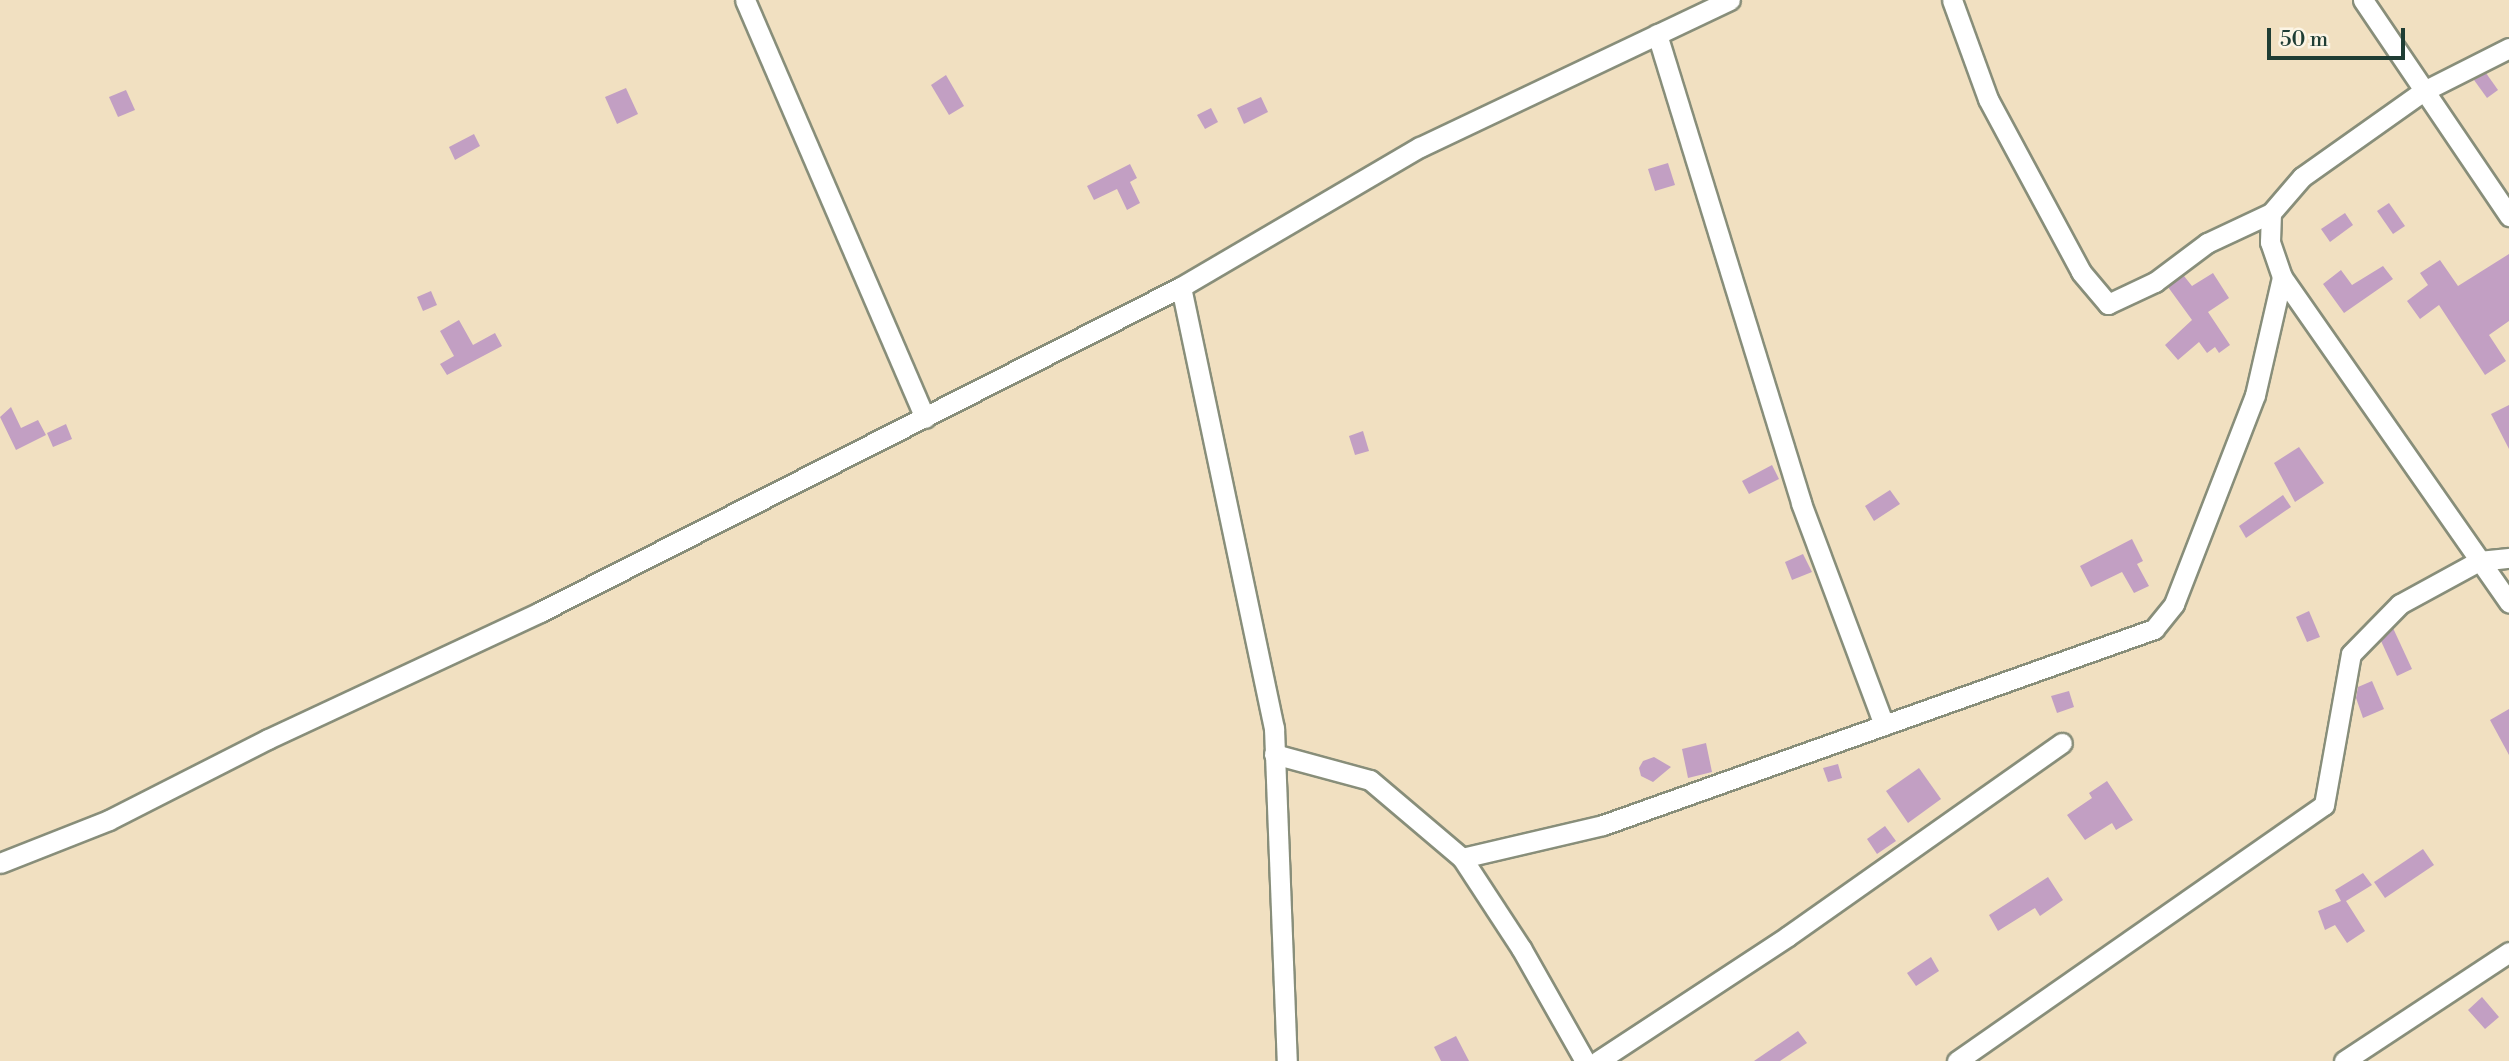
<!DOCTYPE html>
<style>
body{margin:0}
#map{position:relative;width:2509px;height:1061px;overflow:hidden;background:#f1e0c1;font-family:"Libre Bodoni",serif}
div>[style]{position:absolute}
.building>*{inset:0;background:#c29fc3}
.roads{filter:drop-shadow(2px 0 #888e7a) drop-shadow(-2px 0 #888e7a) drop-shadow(0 2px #888e7a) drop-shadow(0 -2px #888e7a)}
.minor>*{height:19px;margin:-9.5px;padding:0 9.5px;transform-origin:9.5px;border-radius:9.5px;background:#fff}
span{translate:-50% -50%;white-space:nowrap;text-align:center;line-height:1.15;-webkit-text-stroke:6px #fcf5e5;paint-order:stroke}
.scale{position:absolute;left:2267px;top:28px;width:138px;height:32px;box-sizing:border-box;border:4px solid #1f3d34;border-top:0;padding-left:9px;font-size:21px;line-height:24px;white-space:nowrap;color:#1f3d34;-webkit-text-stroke:5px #fcf5e5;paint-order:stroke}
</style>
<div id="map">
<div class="building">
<i style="clip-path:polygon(2486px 73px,2498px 90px,2487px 98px,2474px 80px)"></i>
<i style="clip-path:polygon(946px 75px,964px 106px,949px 115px,931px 85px)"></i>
<i style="clip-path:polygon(626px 88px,638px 114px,617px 124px,605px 97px)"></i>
<i style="clip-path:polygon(126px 90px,135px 110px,118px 117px,109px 97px)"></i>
<i style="clip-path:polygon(1261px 97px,1268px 112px,1244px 124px,1237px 108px)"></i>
<i style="clip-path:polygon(1211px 108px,1218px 122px,1205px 129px,1197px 115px)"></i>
<i style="clip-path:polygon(474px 134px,480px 146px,455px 160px,449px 147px)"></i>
<i style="clip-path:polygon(1668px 163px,1675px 185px,1655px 191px,1648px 169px)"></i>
<i style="clip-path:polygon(1130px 164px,1137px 178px,1130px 182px,1140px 203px,1127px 210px,1117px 189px,1094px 200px,1087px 186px)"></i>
<i style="clip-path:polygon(2389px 203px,2405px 226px,2393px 234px,2377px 211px)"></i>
<i style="clip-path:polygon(2345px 213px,2353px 225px,2330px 242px,2321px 229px)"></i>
<i style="clip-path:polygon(2509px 254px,2509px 321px,2489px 335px,2506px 361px,2485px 375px,2439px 305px,2420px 319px,2407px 301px,2428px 285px,2420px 273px,2440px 260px,2458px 286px)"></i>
<i style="clip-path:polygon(2383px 266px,2393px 279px,2344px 313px,2323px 284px,2341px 270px,2352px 285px)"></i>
<i style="clip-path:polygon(2213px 273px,2229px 298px,2208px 312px,2230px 345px,2219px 353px,2215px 347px,2207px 353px,2199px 342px,2178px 360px,2165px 345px,2192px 320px,2168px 287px,2184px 276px,2192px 286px)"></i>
<i style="clip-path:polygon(431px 291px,437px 305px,423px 311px,417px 297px)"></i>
<i style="clip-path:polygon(459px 320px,473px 345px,495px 333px,502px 346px,447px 375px,440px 364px,454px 356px,440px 331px)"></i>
<i style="clip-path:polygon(2509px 405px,2509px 449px,2491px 414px)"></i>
<i style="clip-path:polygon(11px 407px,21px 428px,38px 420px,46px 435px,16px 450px,0 417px)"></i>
<i style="clip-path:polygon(66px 424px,72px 439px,53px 447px,47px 433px)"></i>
<i style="clip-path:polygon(1363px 431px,1369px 451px,1355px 455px,1349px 436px)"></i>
<i style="clip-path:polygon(2299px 447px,2324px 483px,2295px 502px,2274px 463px)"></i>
<i style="clip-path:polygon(1772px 465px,1779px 479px,1749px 494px,1742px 481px)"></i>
<i style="clip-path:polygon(1890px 490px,1900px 504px,1874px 521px,1865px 506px)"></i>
<i style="clip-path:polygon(2283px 495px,2291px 507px,2246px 538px,2239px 526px)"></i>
<i style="clip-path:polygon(2132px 539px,2143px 561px,2137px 564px,2149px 586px,2134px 593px,2122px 572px,2091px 587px,2080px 566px)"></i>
<i style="clip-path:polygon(1803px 554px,1812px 572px,1792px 580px,1785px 562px)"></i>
<i style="clip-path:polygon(2309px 611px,2320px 637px,2307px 642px,2296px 617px)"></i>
<i style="clip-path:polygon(2393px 628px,2412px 669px,2397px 676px,2381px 641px)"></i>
<i style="clip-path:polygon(2372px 681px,2384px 709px,2363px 718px,2356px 698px,2358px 687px)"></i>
<i style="clip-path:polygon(2069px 691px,2074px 707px,2057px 713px,2051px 696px)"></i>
<i style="clip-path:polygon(2509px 709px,2509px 755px,2490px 720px)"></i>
<i style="clip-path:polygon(1706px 743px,1712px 772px,1688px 778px,1682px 749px)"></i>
<i style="clip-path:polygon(1654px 757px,1671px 767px,1653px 782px,1641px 776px,1639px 768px,1643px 761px)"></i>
<i style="clip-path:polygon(1838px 764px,1842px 778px,1828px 782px,1823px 768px)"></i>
<i style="clip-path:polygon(1919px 768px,1941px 799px,1908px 823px,1886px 791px)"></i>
<i style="clip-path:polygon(2107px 781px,2133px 820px,2116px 830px,2112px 823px,2085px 840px,2067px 815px,2092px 798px,2089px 793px)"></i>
<i style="clip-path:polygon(1885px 826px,1896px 841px,1877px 854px,1867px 839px)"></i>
<i style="clip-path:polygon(2423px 849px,2434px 865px,2385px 898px,2374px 882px)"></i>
<i style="clip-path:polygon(2363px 873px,2372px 885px,2346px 901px,2365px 931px,2347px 943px,2335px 925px,2325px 930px,2318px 911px,2341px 901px,2335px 890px)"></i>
<i style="clip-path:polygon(2048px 877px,2063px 900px,2040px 916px,2035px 908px,1998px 931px,1989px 915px)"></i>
<i style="clip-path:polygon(1931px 957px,1939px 971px,1916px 986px,1907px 973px)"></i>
<i style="clip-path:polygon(2482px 997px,2499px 1017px,2485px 1029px,2468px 1010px)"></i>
<i style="clip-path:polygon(1798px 1031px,1807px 1043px,1780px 1061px,1754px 1061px)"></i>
<i style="clip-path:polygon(1456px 1036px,1469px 1061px,1441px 1061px,1434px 1047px)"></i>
</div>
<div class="roads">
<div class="minor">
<i style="left:745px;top:0;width:455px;rotate:66.7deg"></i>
<i style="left:1952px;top:0;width:105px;rotate:70deg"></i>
<i style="left:1988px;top:99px;width:196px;rotate:61.7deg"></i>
<i style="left:2081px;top:272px;width:42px;rotate:49.8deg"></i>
<i style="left:2108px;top:304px;width:52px;rotate:-25.1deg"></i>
<i style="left:2155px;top:282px;width:65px;rotate:-36.9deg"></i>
<i style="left:2207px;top:243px;width:71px;rotate:-25.1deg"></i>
<i style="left:2363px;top:0;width:261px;rotate:55.9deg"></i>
<i style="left:1657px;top:34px;width:491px;rotate:72.9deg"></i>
<i style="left:1801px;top:503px;width:237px;rotate:69.5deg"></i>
<i style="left:2509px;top:48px;width:97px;rotate:153.2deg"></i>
<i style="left:2422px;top:92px;width:147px;rotate:144.7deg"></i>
<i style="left:2302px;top:177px;width:48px;rotate:130.7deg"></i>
<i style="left:2271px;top:213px;width:29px;rotate:92deg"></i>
<i style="left:2270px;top:242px;width:37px;rotate:71deg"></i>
<i style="left:2282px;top:277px;width:397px;rotate:55.1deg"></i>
<i style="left:1181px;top:287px;width:451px;rotate:78.1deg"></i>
<i style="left:1274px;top:728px;width:333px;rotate:87.8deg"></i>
<i style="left:1274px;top:754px;width:99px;rotate:15.2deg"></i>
<i style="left:1370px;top:780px;width:121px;rotate:40.3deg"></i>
<i style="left:1462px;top:858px;width:145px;rotate:-13.2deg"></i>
<i style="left:1603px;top:825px;width:585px;rotate:-19.58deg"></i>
<i style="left:2154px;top:629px;width:32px;rotate:-51deg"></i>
<i style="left:2174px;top:604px;width:224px;rotate:-68.8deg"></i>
<i style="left:2255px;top:395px;width:121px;rotate:-77.1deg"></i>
<i style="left:1462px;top:858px;width:108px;rotate:56.8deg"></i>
<i style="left:1521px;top:948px;width:130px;rotate:60.5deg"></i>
<i style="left:0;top:863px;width:117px;rotate:-21.5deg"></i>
<i style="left:109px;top:820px;width:178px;rotate:-27deg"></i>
<i style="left:268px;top:739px;width:300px;rotate:-25deg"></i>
<i style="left:540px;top:612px;width:719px;rotate:-26.89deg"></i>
<i style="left:1181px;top:287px;width:277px;rotate:-30.4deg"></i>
<i style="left:1420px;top:147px;width:343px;rotate:-25.4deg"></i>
<i style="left:1598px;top:1061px;width:227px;rotate:-33.3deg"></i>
<i style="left:1788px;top:936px;width:335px;rotate:-35.2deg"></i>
<i style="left:1957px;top:1061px;width:447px;rotate:-34.9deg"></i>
<i style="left:2324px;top:805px;width:153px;rotate:-79.9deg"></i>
<i style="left:2351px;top:654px;width:70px;rotate:-45.6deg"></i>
<i style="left:2400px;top:604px;width:90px;rotate:-28.6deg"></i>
<i style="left:2479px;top:561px;width:30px;rotate:-6deg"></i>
<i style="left:2344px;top:1061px;width:198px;rotate:-33.4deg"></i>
</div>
</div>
<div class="scale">50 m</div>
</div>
